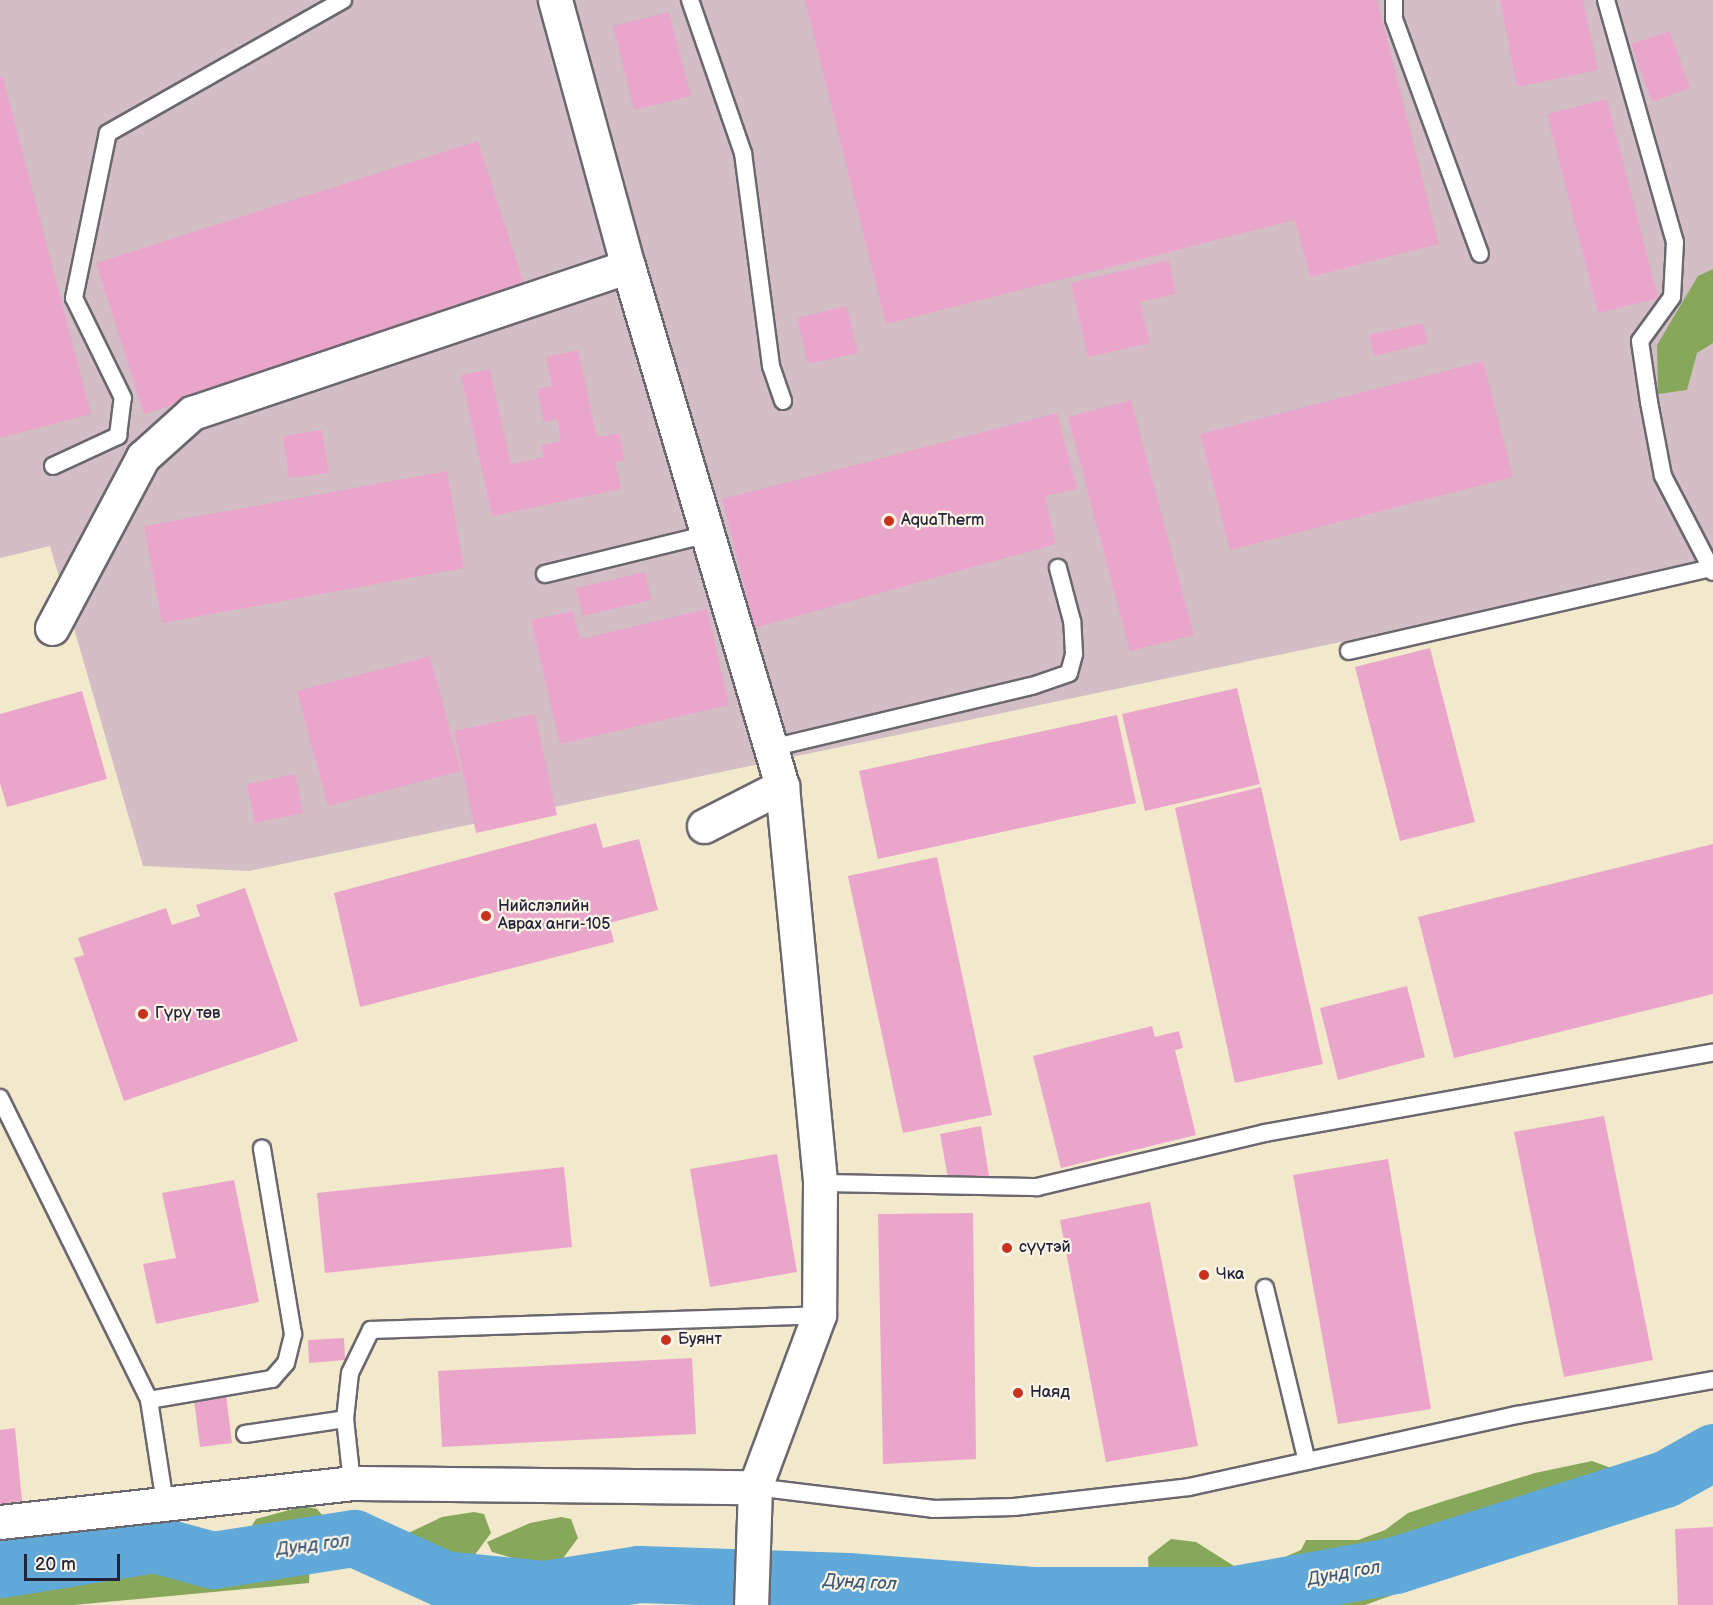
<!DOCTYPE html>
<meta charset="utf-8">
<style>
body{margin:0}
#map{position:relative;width:1713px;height:1605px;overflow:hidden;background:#f2e8cc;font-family:"Balsamiq Sans",sans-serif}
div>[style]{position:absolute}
.industrial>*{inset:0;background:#d2bec4}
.forest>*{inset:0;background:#87a75b}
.river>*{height:57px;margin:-28.5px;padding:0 28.5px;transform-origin:28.5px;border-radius:28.5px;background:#60a9d8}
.building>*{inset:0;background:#eaa6ca}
.roads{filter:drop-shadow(2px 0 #6b676e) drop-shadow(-2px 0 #6b676e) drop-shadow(0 2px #6b676e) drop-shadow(0 -2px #6b676e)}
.service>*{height:16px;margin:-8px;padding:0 8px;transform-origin:8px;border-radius:8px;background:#fff}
.minor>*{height:33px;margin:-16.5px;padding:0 16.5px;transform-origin:16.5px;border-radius:16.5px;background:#fff}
.tertiary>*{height:33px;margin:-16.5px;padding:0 16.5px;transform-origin:16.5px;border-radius:16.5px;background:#fff}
.dots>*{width:16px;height:16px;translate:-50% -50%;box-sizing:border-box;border:3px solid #fcf5e5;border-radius:50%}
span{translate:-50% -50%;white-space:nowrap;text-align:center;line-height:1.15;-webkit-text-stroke:4.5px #fcf5e5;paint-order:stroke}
.poi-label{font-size:16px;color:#22223b}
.left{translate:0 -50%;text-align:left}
.water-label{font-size:18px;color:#3b587a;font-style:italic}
.scale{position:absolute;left:24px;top:1554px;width:96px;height:27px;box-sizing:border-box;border:3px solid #22223b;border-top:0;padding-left:8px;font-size:18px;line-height:21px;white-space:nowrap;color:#22223b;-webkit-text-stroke:4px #fcf5e5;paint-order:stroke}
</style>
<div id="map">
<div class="industrial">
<i style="clip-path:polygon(0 0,1713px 0,1713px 580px,1693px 568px,249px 871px,143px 866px,50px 546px,0 558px)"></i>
</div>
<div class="forest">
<i style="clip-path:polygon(1713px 269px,1713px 343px,1697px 353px,1687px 390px,1658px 394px,1657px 345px,1698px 276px)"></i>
<i style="clip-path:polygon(1592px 1461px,1614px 1469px,1611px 1484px,1531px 1507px,1506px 1521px,1441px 1541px,1295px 1577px,1280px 1576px,1287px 1556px,1301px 1550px,1306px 1540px,1358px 1540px,1385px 1530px,1408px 1513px,1441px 1502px,1535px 1473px)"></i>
<i style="clip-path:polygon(304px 1506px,317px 1509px,325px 1518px,324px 1531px,318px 1538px,265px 1547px,252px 1541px,251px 1527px,256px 1519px)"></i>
<i style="clip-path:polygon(474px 1512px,484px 1514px,491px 1533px,474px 1556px,449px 1560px,405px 1547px,400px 1537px,442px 1517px)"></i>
<i style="clip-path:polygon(1586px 1515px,1533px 1544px,1365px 1605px,1313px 1605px,1381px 1577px)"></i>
<i style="clip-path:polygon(561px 1517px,571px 1519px,578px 1538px,561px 1561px,536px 1565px,492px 1552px,487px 1542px,530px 1523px)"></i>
<i style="clip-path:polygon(1171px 1539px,1196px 1542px,1234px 1566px,1237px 1578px,1190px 1585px,1158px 1582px,1149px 1576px,1148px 1557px)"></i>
<i style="clip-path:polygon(120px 1562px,254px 1564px,310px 1563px,309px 1583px,74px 1605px,0 1605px,0 1586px)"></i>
<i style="clip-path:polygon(605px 1586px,614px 1588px,620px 1605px,540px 1605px,573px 1591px)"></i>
</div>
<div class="river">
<i style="left:0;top:1569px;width:156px;rotate:-9.2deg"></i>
<i style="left:154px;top:1544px;width:61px;rotate:15.2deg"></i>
<i style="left:213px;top:1560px;width:143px;rotate:-8.9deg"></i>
<i style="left:354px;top:1538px;width:99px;rotate:24.5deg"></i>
<i style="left:444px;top:1579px;width:100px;rotate:5.7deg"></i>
<i style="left:544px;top:1589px;width:96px;rotate:-9deg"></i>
<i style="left:639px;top:1574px;width:208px;rotate:1.9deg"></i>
<i style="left:847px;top:1581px;width:189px;rotate:4.3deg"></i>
<i style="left:1035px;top:1595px;width:194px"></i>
<i style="left:1229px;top:1595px;width:169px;rotate:-10.2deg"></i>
<i style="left:1395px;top:1565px;width:283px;rotate:-17.7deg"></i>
<i style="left:1665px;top:1479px;width:55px;rotate:-29.4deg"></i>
</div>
<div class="building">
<i style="clip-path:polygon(805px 0,1377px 0,1439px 244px,1310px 277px,1295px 220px,886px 324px)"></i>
<i style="clip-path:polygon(1500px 0,1583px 0,1598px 70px,1517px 87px)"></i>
<i style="clip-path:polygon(669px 12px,691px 96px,634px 110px,613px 26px)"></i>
<i style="clip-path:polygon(1670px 31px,1690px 88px,1652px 102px,1631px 44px)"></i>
<i style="clip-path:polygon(0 77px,3px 77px,91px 414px,0 438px)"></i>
<i style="clip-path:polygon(1607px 99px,1658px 298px,1598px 313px,1547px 114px)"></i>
<i style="clip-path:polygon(478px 141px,527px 293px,144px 414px,96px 263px)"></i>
<i style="clip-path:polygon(1169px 260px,1176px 294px,1140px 302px,1150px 343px,1088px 357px,1071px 283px)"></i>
<i style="clip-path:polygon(847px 306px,858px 353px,808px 364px,797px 318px)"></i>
<i style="clip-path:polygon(1423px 323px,1428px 343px,1374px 356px,1369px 335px)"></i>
<i style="clip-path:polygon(578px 350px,597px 437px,619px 433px,625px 460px,615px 462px,621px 489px,492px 516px,461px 375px,490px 369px,511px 464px,544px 457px,541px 445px,561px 441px,557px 419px,544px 422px,537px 389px,552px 386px,546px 357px)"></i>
<i style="clip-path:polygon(1483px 361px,1513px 477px,1230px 550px,1200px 434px)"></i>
<i style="clip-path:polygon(1131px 400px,1194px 635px,1130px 651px,1068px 417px)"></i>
<i style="clip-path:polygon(1057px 413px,1077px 489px,1045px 496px,1056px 544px,755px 628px,722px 499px)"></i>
<i style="clip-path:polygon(322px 430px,329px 473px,289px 478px,283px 436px)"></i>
<i style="clip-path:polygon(447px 471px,464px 568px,162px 623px,144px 526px)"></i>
<i style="clip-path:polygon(645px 572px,651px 600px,583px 616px,576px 588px)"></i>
<i style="clip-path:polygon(707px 609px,729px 705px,560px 744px,531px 620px,573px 611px,580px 639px)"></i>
<i style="clip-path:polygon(1430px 648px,1475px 822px,1400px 841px,1355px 667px)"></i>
<i style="clip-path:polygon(430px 656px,461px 771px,328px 806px,297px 691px)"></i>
<i style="clip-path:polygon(1237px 688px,1260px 784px,1145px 811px,1122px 714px)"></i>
<i style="clip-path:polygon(82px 691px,107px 779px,7px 807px,0 783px,0 714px)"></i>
<i style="clip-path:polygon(535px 714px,557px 815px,476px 833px,454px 731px)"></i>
<i style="clip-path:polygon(1117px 715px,1136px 803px,878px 859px,859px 771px)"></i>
<i style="clip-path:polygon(295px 774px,303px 813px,255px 823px,247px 784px)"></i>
<i style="clip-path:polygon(1261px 787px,1323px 1064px,1235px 1083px,1175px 808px)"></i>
<i style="clip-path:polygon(596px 823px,603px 848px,639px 839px,658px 910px,609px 923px,614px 942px,360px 1007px,334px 893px)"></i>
<i style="clip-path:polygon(1713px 844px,1713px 994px,1454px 1058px,1418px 917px)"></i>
<i style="clip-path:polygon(937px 857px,992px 1115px,903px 1133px,848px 876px)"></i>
<i style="clip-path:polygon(245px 888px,298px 1041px,124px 1101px,74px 958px,84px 955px,78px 938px,166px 908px,172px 925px,200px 916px,196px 905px)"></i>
<i style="clip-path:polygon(1407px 986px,1425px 1057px,1338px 1080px,1320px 1008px)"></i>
<i style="clip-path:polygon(1152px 1026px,1155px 1037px,1179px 1031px,1183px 1048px,1175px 1050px,1196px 1135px,1061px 1168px,1033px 1056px)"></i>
<i style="clip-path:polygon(1604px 1116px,1653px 1360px,1564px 1377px,1514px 1132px)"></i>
<i style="clip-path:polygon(981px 1126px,989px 1176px,948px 1178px,940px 1134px)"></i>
<i style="clip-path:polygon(777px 1154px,797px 1272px,710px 1287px,690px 1169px)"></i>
<i style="clip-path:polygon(1388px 1159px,1431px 1409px,1338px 1424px,1293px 1175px)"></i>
<i style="clip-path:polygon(564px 1167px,572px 1247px,325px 1273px,317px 1193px)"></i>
<i style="clip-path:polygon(234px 1180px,259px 1302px,156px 1324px,143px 1264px,176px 1258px,162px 1193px)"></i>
<i style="clip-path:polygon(1150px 1202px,1198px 1446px,1106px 1462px,1060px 1220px)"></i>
<i style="clip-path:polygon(973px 1213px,976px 1459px,883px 1464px,878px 1214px)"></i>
<i style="clip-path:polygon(344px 1338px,345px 1360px,309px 1363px,308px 1340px)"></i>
<i style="clip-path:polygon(692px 1358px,696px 1434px,442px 1447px,438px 1371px)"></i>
<i style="clip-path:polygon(226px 1394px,232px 1443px,200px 1447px,194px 1400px)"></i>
<i style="clip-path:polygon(15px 1428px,22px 1501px,0 1504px,0 1430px)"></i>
<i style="clip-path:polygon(1713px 1527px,1713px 1605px,1678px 1605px,1675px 1529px)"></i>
</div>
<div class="roads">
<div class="service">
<i style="left:690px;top:0;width:162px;rotate:70.9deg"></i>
<i style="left:743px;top:153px;width:215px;rotate:82.5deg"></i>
<i style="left:771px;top:366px;width:37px;rotate:71deg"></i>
<i style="left:1394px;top:0;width:19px;rotate:90deg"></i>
<i style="left:1394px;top:19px;width:250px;rotate:69.9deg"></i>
<i style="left:1606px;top:0;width:252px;rotate:74.1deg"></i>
<i style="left:1675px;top:242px;width:55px;rotate:93.1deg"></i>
<i style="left:1672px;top:297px;width:54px;rotate:126deg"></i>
<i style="left:1640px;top:341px;width:62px;rotate:81.6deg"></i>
<i style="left:1649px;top:402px;width:75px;rotate:79.3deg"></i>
<i style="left:1663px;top:476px;width:108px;rotate:62.5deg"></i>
<i style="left:53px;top:466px;width:72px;rotate:-24.8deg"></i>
<i style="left:118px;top:436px;width:38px;rotate:-83deg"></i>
<i style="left:123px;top:398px;width:111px;rotate:-116.1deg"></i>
<i style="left:74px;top:298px;width:168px;rotate:-78.4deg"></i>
<i style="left:108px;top:133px;width:270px;rotate:-29.5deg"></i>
<i style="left:545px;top:574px;width:169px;rotate:-13.7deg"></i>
<i style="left:1349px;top:651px;width:368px;rotate:-12.9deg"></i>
<i style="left:771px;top:748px;width:268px;rotate:-13.4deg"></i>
<i style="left:1032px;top:686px;width:39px;rotate:-19deg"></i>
<i style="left:1069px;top:673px;width:20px;rotate:-75deg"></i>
<i style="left:1074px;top:654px;width:33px;rotate:-93deg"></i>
<i style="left:1072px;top:621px;width:55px;rotate:-104.8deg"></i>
<i style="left:0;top:1098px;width:337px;rotate:63.7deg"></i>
<i style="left:149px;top:1400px;width:104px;rotate:81.2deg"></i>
<i style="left:820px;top:1183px;width:217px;rotate:1.1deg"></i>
<i style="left:1037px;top:1187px;width:234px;rotate:-13.3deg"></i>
<i style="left:1265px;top:1133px;width:455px;rotate:-10.2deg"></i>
<i style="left:1265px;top:1288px;width:178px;rotate:76.4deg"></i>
<i style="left:149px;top:1400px;width:125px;rotate:-9.7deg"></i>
<i style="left:272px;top:1379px;width:21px;rotate:-49deg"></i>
<i style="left:286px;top:1363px;width:30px;rotate:-76deg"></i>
<i style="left:293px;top:1334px;width:188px;rotate:-99.5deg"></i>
<i style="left:245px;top:1434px;width:101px;rotate:-8.5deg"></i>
<i style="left:352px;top:1483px;width:64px;rotate:-96.2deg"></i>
<i style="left:345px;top:1419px;width:46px;rotate:-83.8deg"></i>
<i style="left:350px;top:1373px;width:48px;rotate:-64deg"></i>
<i style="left:371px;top:1330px;width:448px;rotate:-1.9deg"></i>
<i style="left:755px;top:1487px;width:179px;rotate:7deg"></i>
<i style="left:933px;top:1509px;width:81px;rotate:-1.4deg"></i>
<i style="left:1014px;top:1507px;width:176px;rotate:-6.5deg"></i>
<i style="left:1189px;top:1487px;width:336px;rotate:-12.4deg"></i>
<i style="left:1517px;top:1415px;width:199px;rotate:-10.1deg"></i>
</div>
<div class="minor">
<i style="left:555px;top:0;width:276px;rotate:74.7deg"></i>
<i style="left:628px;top:266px;width:542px;rotate:73.5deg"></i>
<i style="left:782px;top:786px;width:399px;rotate:84.5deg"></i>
<i style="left:820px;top:1183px;width:132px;rotate:90.4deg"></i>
<i style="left:819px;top:1315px;width:184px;rotate:110.4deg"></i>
<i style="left:52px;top:628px;width:194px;rotate:-62deg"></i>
<i style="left:143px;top:457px;width:66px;rotate:-41.9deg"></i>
<i style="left:192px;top:413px;width:460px;rotate:-18.6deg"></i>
<i style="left:704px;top:826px;width:88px;rotate:-27.1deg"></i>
</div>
<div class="tertiary">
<i style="left:0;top:1522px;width:354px;rotate:-6.3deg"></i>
<i style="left:352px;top:1483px;width:403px;rotate:0.6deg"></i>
<i style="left:755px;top:1487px;width:118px;rotate:91.9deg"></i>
</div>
</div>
<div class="dots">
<i style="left:889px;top:521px;background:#c8321e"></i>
<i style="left:486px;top:916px;background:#c8321e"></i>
<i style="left:143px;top:1014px;background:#c8321e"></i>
<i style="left:1007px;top:1248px;background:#c8321e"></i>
<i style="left:1204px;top:1275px;background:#c8321e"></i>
<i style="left:666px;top:1340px;background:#c8321e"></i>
<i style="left:1018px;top:1393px;background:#c8321e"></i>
</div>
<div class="poi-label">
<span class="left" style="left:901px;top:521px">AquaTherm</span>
<span class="left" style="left:498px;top:916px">Нийслэлийн<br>Аврах анги-105</span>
<span class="left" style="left:155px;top:1014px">Гүрү төв</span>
<span class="left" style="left:1019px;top:1248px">сүүтэй</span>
<span class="left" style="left:1216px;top:1275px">Чка</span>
<span class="left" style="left:678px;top:1340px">Буянт</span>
<span class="left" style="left:1030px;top:1393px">Наяд</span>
</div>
<div class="water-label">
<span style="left:313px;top:1546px;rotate:-7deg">Дунд гол</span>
<span style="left:1344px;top:1574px;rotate:-10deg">Дунд гол</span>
<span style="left:860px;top:1583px;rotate:3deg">Дунд гол</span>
</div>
<div class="scale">20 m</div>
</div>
